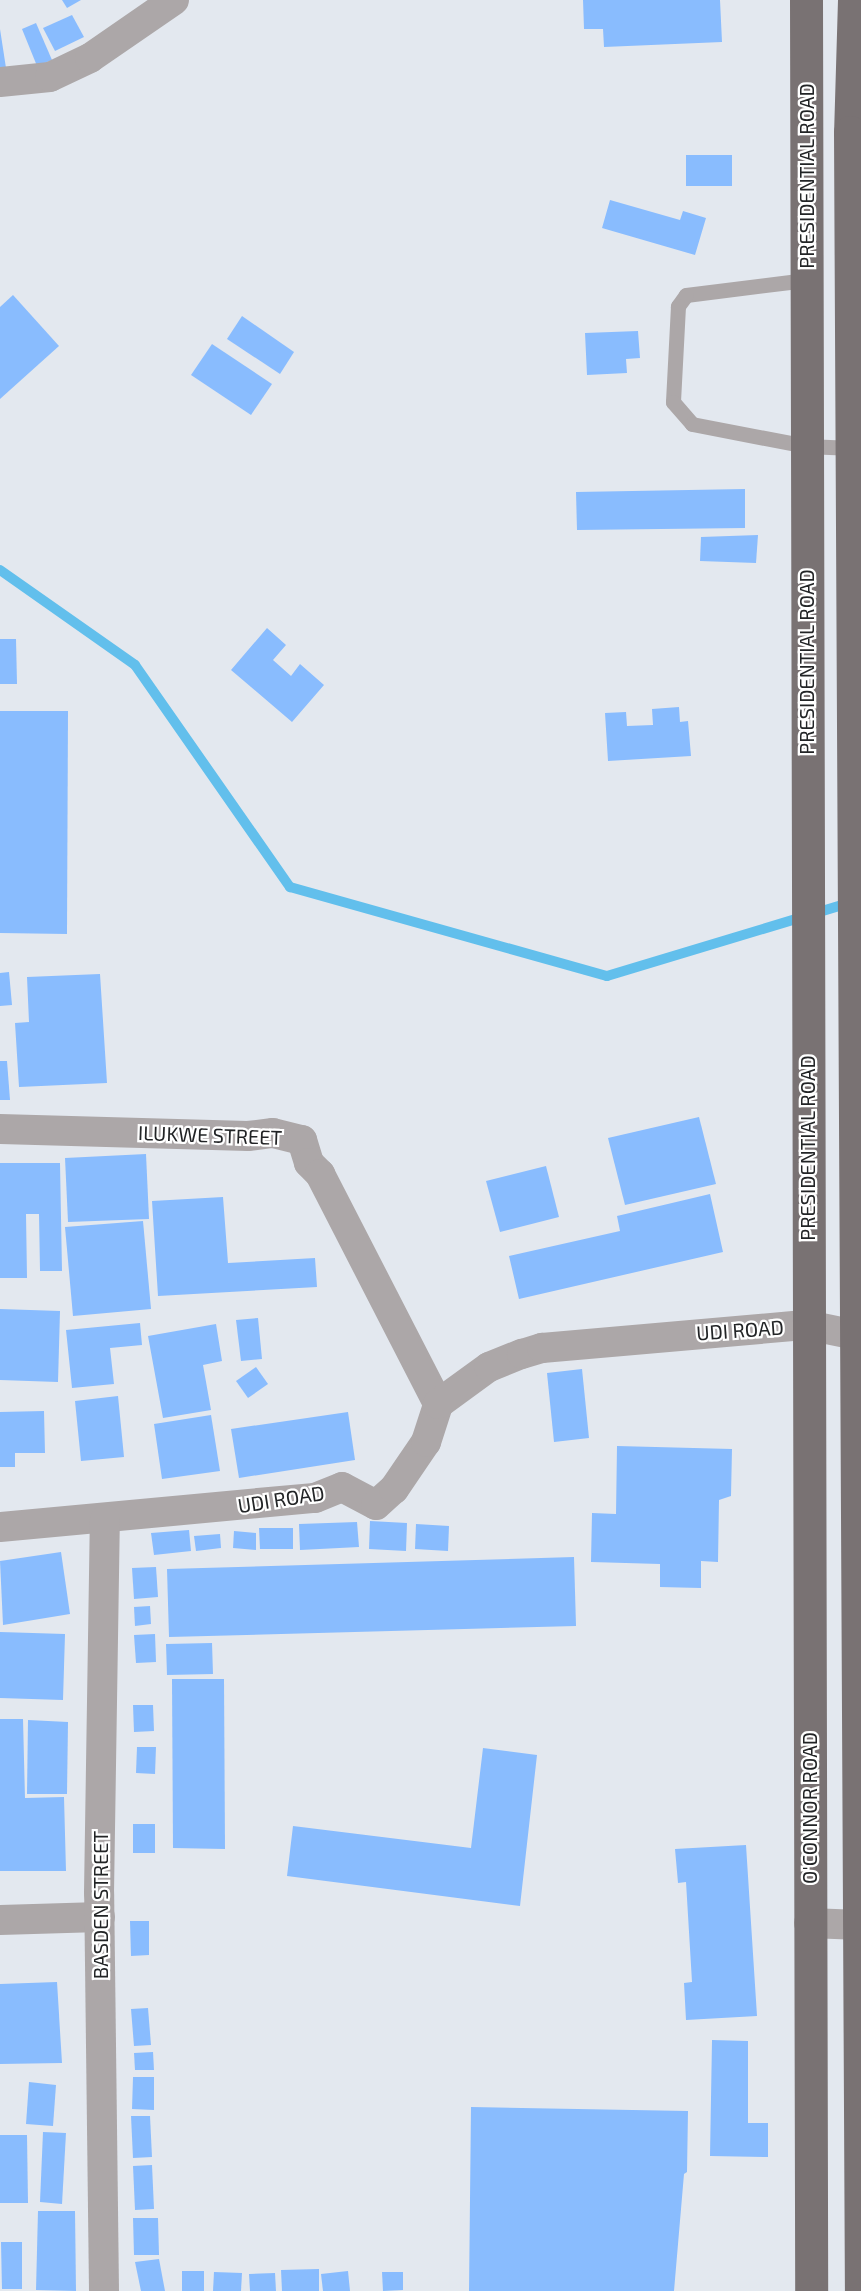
<!DOCTYPE html>
<style>
body{margin:0}
#map{position:relative;width:861px;height:2291px;overflow:hidden;background:#e3e8ef;font-family:"Exo 2",sans-serif}
div>[style]{position:absolute}
.stream>*{height:10px;margin:-5px;padding:0 5px;transform-origin:5px;border-radius:5px;background:#62bfec}
.building>*{inset:0;background:#89bcfe}
.lane>*{height:15px;margin:-7.5px;padding:0 7.5px;transform-origin:7.5px;border-radius:7.5px;background:#aca7a8}
.street>*{height:30px;margin:-15px;padding:0 15px;transform-origin:15px;border-radius:15px;background:#aca7a8}
.primary>*{height:33px;margin:-16.5px;padding:0 16.5px;transform-origin:16.5px;border-radius:16.5px;background:#797273}
span{translate:-50% -50%;white-space:nowrap;text-align:center;line-height:1.15;-webkit-text-stroke:4.5px #fff;paint-order:stroke}
.street-label{font-size:20px;color:#222426}
</style>
<div id="map">
<div class="stream">
<i style="left:0;top:570px;width:165px;rotate:35.1deg"></i>
<i style="left:135px;top:665px;width:271px;rotate:55.1deg"></i>
<i style="left:290px;top:887px;width:329px;rotate:15.7deg"></i>
<i style="left:607px;top:976px;width:253px;rotate:-16.8deg"></i>
</div>
<div class="building">
<i style="clip-path:polygon(62px 0,81px 0,67px 8px)"></i>
<i style="clip-path:polygon(583px 0,720px 0,722px 42px,604px 47px,603px 29px,584px 29px)"></i>
<i style="clip-path:polygon(72px 15px,84px 37px,55px 51px,43px 28px)"></i>
<i style="clip-path:polygon(36px 23px,52px 60px,37px 66px,22px 29px)"></i>
<i style="clip-path:polygon(0 29px,6px 68px,0 69px)"></i>
<i style="clip-path:polygon(686px 155px,732px 155px,732px 186px,686px 186px)"></i>
<i style="clip-path:polygon(610px 200px,680px 220px,683px 211px,706px 218px,695px 255px,602px 228px)"></i>
<i style="clip-path:polygon(13px 295px,59px 346px,0 399px,0 307px)"></i>
<i style="clip-path:polygon(242px 316px,294px 352px,280px 374px,227px 339px)"></i>
<i style="clip-path:polygon(638px 331px,640px 358px,626px 359px,627px 373px,587px 375px,585px 333px)"></i>
<i style="clip-path:polygon(212px 344px,272px 384px,251px 415px,191px 375px)"></i>
<i style="clip-path:polygon(745px 489px,745px 528px,577px 530px,576px 492px)"></i>
<i style="clip-path:polygon(758px 535px,756px 563px,700px 561px,701px 537px)"></i>
<i style="clip-path:polygon(267px 628px,286px 645px,273px 660px,291px 676px,300px 664px,324px 685px,292px 722px,231px 670px)"></i>
<i style="clip-path:polygon(0 639px,16px 639px,17px 684px,0 684px)"></i>
<i style="clip-path:polygon(679px 707px,680px 722px,688px 721px,691px 756px,608px 761px,605px 713px,626px 712px,627px 726px,653px 725px,652px 709px)"></i>
<i style="clip-path:polygon(0 711px,68px 711px,67px 934px,0 933px)"></i>
<i style="clip-path:polygon(9px 972px,12px 1005px,0 1006px,0 973px)"></i>
<i style="clip-path:polygon(100px 974px,107px 1083px,19px 1087px,15px 1023px,29px 1022px,27px 977px)"></i>
<i style="clip-path:polygon(0 1061px,7px 1061px,10px 1100px,0 1100px)"></i>
<i style="clip-path:polygon(699px 1117px,716px 1184px,625px 1205px,608px 1138px)"></i>
<i style="clip-path:polygon(146px 1154px,149px 1219px,68px 1222px,65px 1158px)"></i>
<i style="clip-path:polygon(0 1163px,60px 1163px,62px 1271px,40px 1271px,39px 1214px,26px 1214px,27px 1278px,0 1278px)"></i>
<i style="clip-path:polygon(546px 1166px,559px 1217px,500px 1232px,486px 1181px)"></i>
<i style="clip-path:polygon(710px 1194px,723px 1252px,519px 1299px,509px 1256px,620px 1231px,617px 1216px)"></i>
<i style="clip-path:polygon(223px 1197px,228px 1263px,315px 1258px,317px 1287px,158px 1296px,152px 1201px)"></i>
<i style="clip-path:polygon(143px 1221px,151px 1309px,73px 1316px,65px 1227px)"></i>
<i style="clip-path:polygon(0 1309px,60px 1311px,58px 1382px,0 1380px)"></i>
<i style="clip-path:polygon(258px 1318px,262px 1359px,241px 1361px,236px 1320px)"></i>
<i style="clip-path:polygon(140px 1323px,142px 1345px,110px 1348px,114px 1384px,72px 1388px,66px 1330px)"></i>
<i style="clip-path:polygon(216px 1324px,222px 1361px,203px 1365px,211px 1410px,163px 1418px,148px 1336px)"></i>
<i style="clip-path:polygon(256px 1367px,268px 1384px,248px 1398px,236px 1381px)"></i>
<i style="clip-path:polygon(582px 1369px,589px 1438px,554px 1442px,547px 1373px)"></i>
<i style="clip-path:polygon(118px 1396px,124px 1457px,81px 1461px,75px 1401px)"></i>
<i style="clip-path:polygon(44px 1411px,45px 1453px,15px 1453px,15px 1467px,0 1467px,0 1412px)"></i>
<i style="clip-path:polygon(348px 1412px,355px 1460px,239px 1478px,231px 1429px)"></i>
<i style="clip-path:polygon(211px 1415px,220px 1471px,162px 1479px,154px 1424px)"></i>
<i style="clip-path:polygon(617px 1446px,732px 1449px,731px 1496px,719px 1500px,718px 1562px,701px 1561px,701px 1588px,660px 1587px,660px 1564px,591px 1562px,592px 1513px,616px 1514px)"></i>
<i style="clip-path:polygon(370px 1521px,407px 1523px,406px 1551px,369px 1549px)"></i>
<i style="clip-path:polygon(357px 1522px,359px 1547px,300px 1550px,299px 1524px)"></i>
<i style="clip-path:polygon(416px 1524px,449px 1526px,448px 1551px,415px 1549px)"></i>
<i style="clip-path:polygon(259px 1528px,293px 1528px,293px 1549px,260px 1549px)"></i>
<i style="clip-path:polygon(189px 1530px,191px 1551px,154px 1555px,151px 1533px)"></i>
<i style="clip-path:polygon(234px 1531px,256px 1533px,256px 1550px,233px 1548px)"></i>
<i style="clip-path:polygon(220px 1534px,221px 1548px,196px 1551px,194px 1536px)"></i>
<i style="clip-path:polygon(61px 1552px,70px 1614px,3px 1625px,0 1561px)"></i>
<i style="clip-path:polygon(574px 1557px,576px 1626px,169px 1637px,167px 1569px)"></i>
<i style="clip-path:polygon(156px 1567px,158px 1597px,134px 1599px,132px 1568px)"></i>
<i style="clip-path:polygon(150px 1606px,151px 1624px,135px 1626px,134px 1607px)"></i>
<i style="clip-path:polygon(0 1632px,65px 1634px,63px 1700px,0 1698px)"></i>
<i style="clip-path:polygon(155px 1634px,156px 1662px,136px 1663px,134px 1635px)"></i>
<i style="clip-path:polygon(212px 1643px,213px 1674px,167px 1675px,166px 1644px)"></i>
<i style="clip-path:polygon(172px 1679px,224px 1679px,225px 1849px,173px 1848px)"></i>
<i style="clip-path:polygon(133px 1705px,153px 1705px,154px 1731px,134px 1732px)"></i>
<i style="clip-path:polygon(0 1719px,23px 1719px,25px 1798px,64px 1797px,66px 1871px,0 1871px)"></i>
<i style="clip-path:polygon(28px 1720px,68px 1722px,67px 1794px,27px 1794px)"></i>
<i style="clip-path:polygon(137px 1747px,156px 1747px,155px 1774px,136px 1773px)"></i>
<i style="clip-path:polygon(483px 1748px,537px 1755px,520px 1906px,287px 1876px,293px 1826px,471px 1848px)"></i>
<i style="clip-path:polygon(133px 1824px,155px 1824px,155px 1853px,133px 1853px)"></i>
<i style="clip-path:polygon(746px 1845px,757px 2016px,686px 2020px,684px 1983px,692px 1982px,686px 1882px,678px 1883px,675px 1849px)"></i>
<i style="clip-path:polygon(130px 1921px,149px 1921px,149px 1955px,131px 1956px)"></i>
<i style="clip-path:polygon(57px 1982px,62px 2063px,0 2064px,0 1984px)"></i>
<i style="clip-path:polygon(148px 2008px,151px 2045px,134px 2046px,131px 2009px)"></i>
<i style="clip-path:polygon(712px 2040px,748px 2041px,748px 2123px,768px 2123px,768px 2157px,710px 2156px)"></i>
<i style="clip-path:polygon(153px 2052px,154px 2070px,135px 2070px,134px 2053px)"></i>
<i style="clip-path:polygon(133px 2077px,154px 2077px,154px 2110px,132px 2109px)"></i>
<i style="clip-path:polygon(29px 2082px,56px 2085px,53px 2126px,26px 2124px)"></i>
<i style="clip-path:polygon(471px 2107px,688px 2111px,687px 2172px,684px 2174px,674px 2291px,469px 2291px)"></i>
<i style="clip-path:polygon(131px 2116px,150px 2116px,152px 2157px,133px 2158px)"></i>
<i style="clip-path:polygon(43px 2132px,66px 2133px,62px 2204px,40px 2202px)"></i>
<i style="clip-path:polygon(0 2135px,27px 2135px,28px 2203px,0 2203px)"></i>
<i style="clip-path:polygon(152px 2165px,154px 2209px,135px 2210px,133px 2166px)"></i>
<i style="clip-path:polygon(38px 2211px,75px 2211px,76px 2291px,36px 2290px)"></i>
<i style="clip-path:polygon(133px 2218px,158px 2218px,159px 2255px,134px 2255px)"></i>
<i style="clip-path:polygon(1px 2242px,22px 2242px,22px 2289px,2px 2289px)"></i>
<i style="clip-path:polygon(159px 2259px,165px 2291px,141px 2291px,135px 2262px)"></i>
<i style="clip-path:polygon(319px 2269px,319px 2291px,282px 2291px,281px 2270px)"></i>
<i style="clip-path:polygon(182px 2271px,204px 2271px,204px 2291px,182px 2291px)"></i>
<i style="clip-path:polygon(348px 2271px,350px 2291px,323px 2291px,321px 2274px)"></i>
<i style="clip-path:polygon(214px 2272px,242px 2273px,241px 2291px,213px 2291px)"></i>
<i style="clip-path:polygon(382px 2272px,403px 2272px,403px 2290px,383px 2291px)"></i>
<i style="clip-path:polygon(275px 2273px,276px 2291px,250px 2291px,249px 2274px)"></i>
</div>
<div class="lane">
<i style="left:806px;top:280px;width:121px;rotate:172.9deg"></i>
<i style="left:686px;top:295px;width:14px;rotate:126deg"></i>
<i style="left:678px;top:306px;width:96px;rotate:93deg"></i>
<i style="left:673px;top:402px;width:29px;rotate:49deg"></i>
<i style="left:692px;top:424px;width:116px;rotate:10.9deg"></i>
<i style="left:806px;top:446px;width:47px;rotate:2.4deg"></i>
</div>
<div class="street">
<i style="left:0;top:82px;width:50px;rotate:-5.7deg"></i>
<i style="left:50px;top:77px;width:44px;rotate:-25.4deg"></i>
<i style="left:90px;top:58px;width:102px;rotate:-34.6deg"></i>
<i style="left:0;top:1129px;width:248px;rotate:1.6deg"></i>
<i style="left:248px;top:1136px;width:25px;rotate:-7deg"></i>
<i style="left:273px;top:1133px;width:30px;rotate:14deg"></i>
<i style="left:302px;top:1140px;width:24px;rotate:73deg"></i>
<i style="left:309px;top:1163px;width:16px;rotate:45deg"></i>
<i style="left:320px;top:1174px;width:259px;rotate:62.8deg"></i>
<i style="left:0;top:1527px;width:316px;rotate:-5.3deg"></i>
<i style="left:315px;top:1498px;width:29px;rotate:-22deg"></i>
<i style="left:342px;top:1487px;width:38px;rotate:28deg"></i>
<i style="left:376px;top:1505px;width:24px;rotate:-42deg"></i>
<i style="left:394px;top:1489px;width:57px;rotate:-55.8deg"></i>
<i style="left:426px;top:1442px;width:40px;rotate:-72deg"></i>
<i style="left:438px;top:1404px;width:63px;rotate:-36deg"></i>
<i style="left:489px;top:1367px;width:35px;rotate:-22deg"></i>
<i style="left:522px;top:1354px;width:21px;rotate:-17deg"></i>
<i style="left:542px;top:1348px;width:266px;rotate:-5deg"></i>
<i style="left:807px;top:1325px;width:55px;rotate:11.5deg"></i>
<i style="left:0;top:1920px;width:100px;rotate:-1.7deg"></i>
<i style="left:809px;top:1923px;width:52px;rotate:2.2deg"></i>
<i style="left:104px;top:2291px;width:398px;rotate:-90.7deg"></i>
<i style="left:99px;top:1893px;width:373px;rotate:-89.1deg"></i>
</div>
<div class="primary">
<i style="left:806px;top:0;width:2291px;rotate:89.87deg"></i>
<i style="left:854px;top:0;width:132px;rotate:91.7deg"></i>
<i style="left:850px;top:132px;width:2159px;rotate:89.71deg"></i>
</div>
<div class="street-label">
<span style="left:806px;top:176px;rotate:-90deg">PRESIDENTIAL ROAD</span>
<span style="left:806px;top:662px;rotate:-90deg">PRESIDENTIAL ROAD</span>
<span style="left:210px;top:1135px;rotate:2deg">ILUKWE STREET</span>
<span style="left:807px;top:1148px;rotate:-90deg">PRESIDENTIAL ROAD</span>
<span style="left:740px;top:1330px;rotate:-4deg">UDI ROAD</span>
<span style="left:281px;top:1499px;rotate:-9deg">UDI ROAD</span>
<span style="left:809px;top:1808px;rotate:-90deg">O'CONNOR ROAD</span>
<span style="left:100px;top:1905px;rotate:-90deg">BASDEN STREET</span>
</div>
</div>
